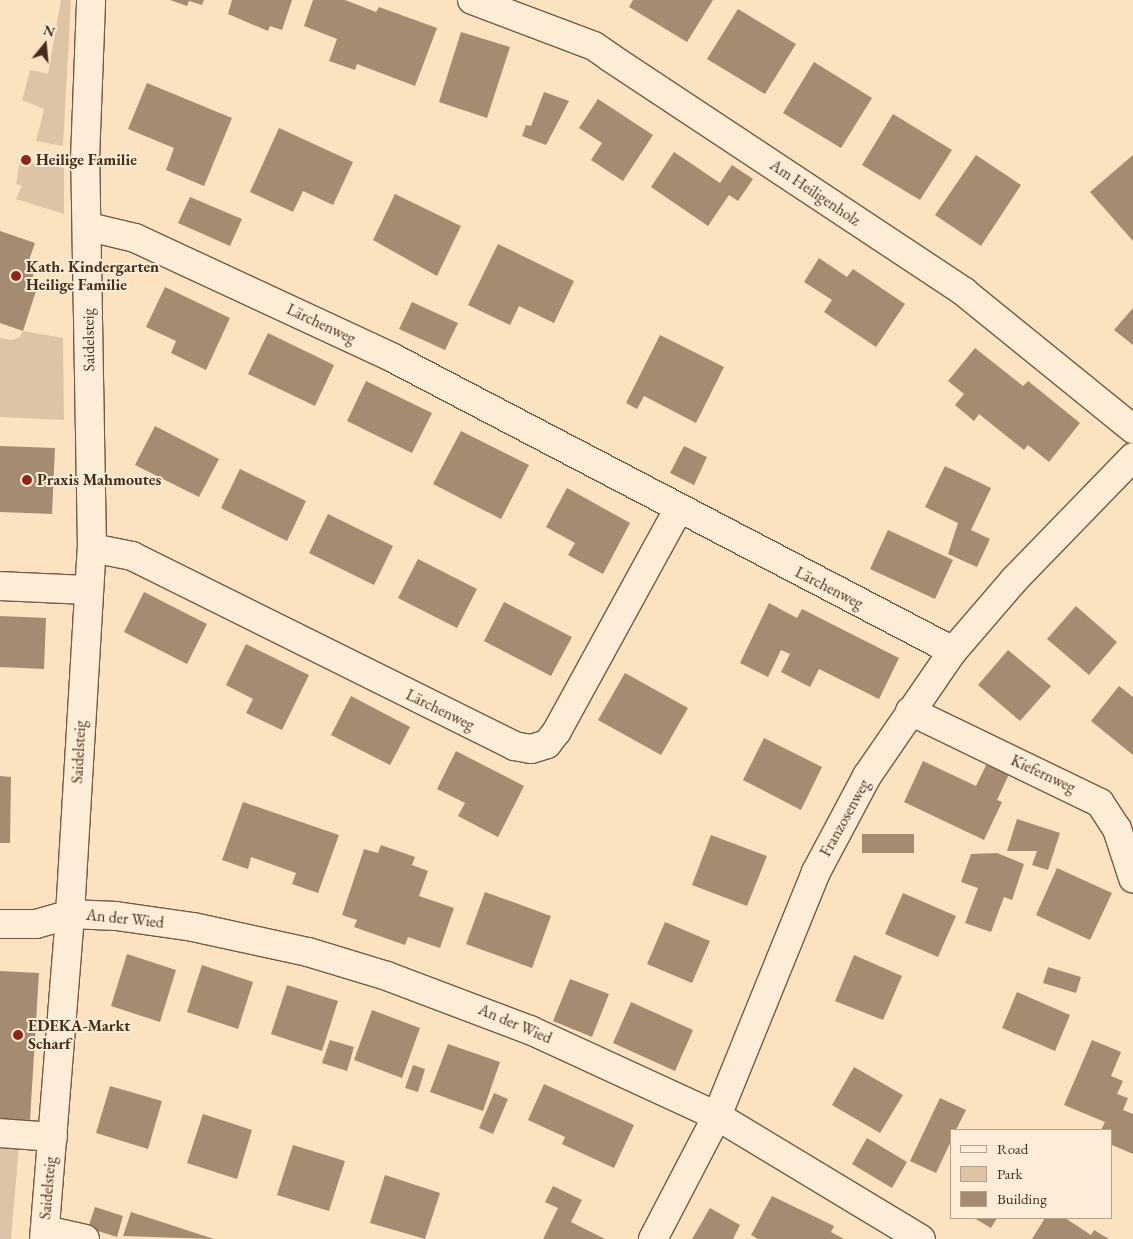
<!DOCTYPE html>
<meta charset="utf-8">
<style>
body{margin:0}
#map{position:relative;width:1133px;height:1239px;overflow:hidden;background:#fce3c0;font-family:"EB Garamond",serif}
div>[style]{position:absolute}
.green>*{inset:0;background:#ddc4a4}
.building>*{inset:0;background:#a58b70}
.roads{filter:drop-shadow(1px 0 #745a44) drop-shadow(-1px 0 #745a44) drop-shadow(0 1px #745a44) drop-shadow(0 -1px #745a44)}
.minor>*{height:28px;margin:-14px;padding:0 14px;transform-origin:14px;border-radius:14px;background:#fdedd6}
.dots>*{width:14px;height:14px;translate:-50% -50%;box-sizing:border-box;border:2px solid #fdedd6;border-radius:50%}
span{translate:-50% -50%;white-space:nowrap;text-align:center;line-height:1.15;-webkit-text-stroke:4px #fdedd6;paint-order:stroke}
.poi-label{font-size:16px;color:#462c1a;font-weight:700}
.left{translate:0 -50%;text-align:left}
.street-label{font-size:16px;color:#462c1a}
.legend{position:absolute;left:950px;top:1129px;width:162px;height:90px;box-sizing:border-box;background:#fdedd6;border:1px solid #b4a08b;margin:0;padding:6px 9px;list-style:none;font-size:15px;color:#462c1a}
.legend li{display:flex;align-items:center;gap:10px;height:25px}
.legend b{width:25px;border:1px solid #b4a08b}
.north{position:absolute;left:20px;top:20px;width:50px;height:50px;-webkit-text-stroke:4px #fdedd6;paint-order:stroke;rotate:17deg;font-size:14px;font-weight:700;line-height:20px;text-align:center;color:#462c1a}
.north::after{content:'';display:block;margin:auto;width:18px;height:22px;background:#462c1a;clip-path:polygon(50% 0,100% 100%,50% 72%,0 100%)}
</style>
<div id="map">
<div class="green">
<i style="clip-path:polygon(61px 0,71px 0,63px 146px,36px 141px,44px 109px,22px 100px,30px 70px,48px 74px)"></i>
<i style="clip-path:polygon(21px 154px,31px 157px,31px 163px,64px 168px,64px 214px,16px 199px,22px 186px,16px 184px)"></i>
<i style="clip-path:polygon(23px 331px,63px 338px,64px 420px,0 417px,0 338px,11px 340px,20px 337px)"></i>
<i style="clip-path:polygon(0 1144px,19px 1146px,11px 1239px,0 1239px)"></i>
</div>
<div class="building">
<i style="clip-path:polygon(170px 0,204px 0,202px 5px,189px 1px,187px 6px)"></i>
<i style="clip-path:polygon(232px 0,292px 0,282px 30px,270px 26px,268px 31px,228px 14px)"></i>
<i style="clip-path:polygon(313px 0,345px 0,376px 12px,379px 7px,437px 28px,415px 86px,357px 64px,355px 70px,329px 61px,337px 39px,304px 26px)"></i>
<i style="clip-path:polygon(633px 0,713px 0,687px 42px,629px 7px)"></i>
<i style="clip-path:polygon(738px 9px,796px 44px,765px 94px,707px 59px)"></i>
<i style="clip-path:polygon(461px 32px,510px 47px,487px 118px,439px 102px)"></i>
<i style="clip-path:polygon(814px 62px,872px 98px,841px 148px,783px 113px)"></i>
<i style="clip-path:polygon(147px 83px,232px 118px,204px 186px,166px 170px,174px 148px,128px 129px)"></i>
<i style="clip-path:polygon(544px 92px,569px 101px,546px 145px,522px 136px,526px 125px,531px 126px)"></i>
<i style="clip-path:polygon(598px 99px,653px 135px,623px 181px,591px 160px,602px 143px,579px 128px)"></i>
<i style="clip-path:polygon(893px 114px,952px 150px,920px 200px,862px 165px)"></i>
<i style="clip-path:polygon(279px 128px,353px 162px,333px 205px,303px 191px,293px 212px,250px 192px)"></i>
<i style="clip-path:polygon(674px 152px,720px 183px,732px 165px,753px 179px,738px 201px,729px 195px,708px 226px,651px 187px)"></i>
<i style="clip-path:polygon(976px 155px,1021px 185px,981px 246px,935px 215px)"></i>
<i style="clip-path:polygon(1133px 155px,1133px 241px,1090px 192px)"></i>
<i style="clip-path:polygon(395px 194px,461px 226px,437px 276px,373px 240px)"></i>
<i style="clip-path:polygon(190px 197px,242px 219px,230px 246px,178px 223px)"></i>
<i style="clip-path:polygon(0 231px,35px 243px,28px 263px,36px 266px,30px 285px,37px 288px,23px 331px,0 323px)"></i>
<i style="clip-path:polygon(498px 244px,574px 281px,554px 323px,519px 306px,510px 325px,468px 305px)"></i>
<i style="clip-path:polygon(819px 258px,847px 277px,853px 269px,905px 304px,876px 347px,824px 312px,832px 300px,804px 282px)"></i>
<i style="clip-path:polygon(165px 287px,230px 318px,206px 370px,171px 353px,176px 341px,146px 327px)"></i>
<i style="clip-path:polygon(412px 302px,458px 323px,445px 350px,399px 329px)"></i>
<i style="clip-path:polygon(1133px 308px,1133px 345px,1114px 330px)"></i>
<i style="clip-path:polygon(268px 333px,334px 365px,315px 406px,248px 374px)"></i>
<i style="clip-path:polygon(660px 335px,724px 367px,696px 423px,644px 396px,637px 409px,626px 403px)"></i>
<i style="clip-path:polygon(975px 348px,1023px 386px,1028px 381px,1080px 423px,1049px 462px,1028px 445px,1024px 450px,979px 414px,974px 421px,955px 405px,964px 394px,948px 381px)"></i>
<i style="clip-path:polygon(366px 381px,432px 413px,412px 453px,347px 421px)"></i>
<i style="clip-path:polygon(155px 426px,219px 459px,199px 497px,135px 465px)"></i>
<i style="clip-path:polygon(461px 431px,529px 465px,501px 519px,433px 484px)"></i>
<i style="clip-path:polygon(0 446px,55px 448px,52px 514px,0 512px)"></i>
<i style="clip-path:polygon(684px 446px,707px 457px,694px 485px,670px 473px)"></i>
<i style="clip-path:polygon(945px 466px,991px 488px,971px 530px,990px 539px,977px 567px,948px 554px,958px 523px,925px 507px)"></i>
<i style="clip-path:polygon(240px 469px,306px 501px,287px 541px,221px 508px)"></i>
<i style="clip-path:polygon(567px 488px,630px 523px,603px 574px,568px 555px,575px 543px,546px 527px)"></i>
<i style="clip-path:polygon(328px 514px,393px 546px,374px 585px,309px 553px)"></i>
<i style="clip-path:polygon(888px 530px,953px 560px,935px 599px,870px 569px)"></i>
<i style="clip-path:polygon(418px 559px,477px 589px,457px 628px,398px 598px)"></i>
<i style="clip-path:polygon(144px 592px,207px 624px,187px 664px,124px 632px)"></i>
<i style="clip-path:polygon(504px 602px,572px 637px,551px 676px,484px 641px)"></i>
<i style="clip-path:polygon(769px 603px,797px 618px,802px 609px,899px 658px,879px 699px,819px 669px,810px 687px,781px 672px,790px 654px,781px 650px,768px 677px,740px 663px)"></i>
<i style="clip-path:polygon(1076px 606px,1117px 642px,1089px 675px,1047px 639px)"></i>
<i style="clip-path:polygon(0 616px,46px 618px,44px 669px,0 667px)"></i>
<i style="clip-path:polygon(246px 644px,309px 675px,282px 730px,246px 713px,253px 699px,226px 685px)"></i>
<i style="clip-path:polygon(1008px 650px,1051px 686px,1020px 721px,978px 685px)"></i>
<i style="clip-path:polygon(625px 673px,688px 708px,661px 755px,598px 720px)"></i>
<i style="clip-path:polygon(1119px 686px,1133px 697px,1133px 755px,1091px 721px)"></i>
<i style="clip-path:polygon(351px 696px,410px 727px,390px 765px,331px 735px)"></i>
<i style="clip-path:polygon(764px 738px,822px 767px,801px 810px,743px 780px)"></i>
<i style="clip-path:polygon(456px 751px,524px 786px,498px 837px,458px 816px,465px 803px,437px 789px)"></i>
<i style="clip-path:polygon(923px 761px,976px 786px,988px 761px,1010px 772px,997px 800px,1002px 802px,984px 840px,904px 802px)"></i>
<i style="clip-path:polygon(0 776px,11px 777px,10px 843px,0 843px)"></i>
<i style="clip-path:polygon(243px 802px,339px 835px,318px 893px,292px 884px,296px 873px,251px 857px,248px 869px,222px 860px)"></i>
<i style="clip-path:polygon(1017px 819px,1060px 833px,1048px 870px,1032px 865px,1037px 851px,1007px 851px)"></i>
<i style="clip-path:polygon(862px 834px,914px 834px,914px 853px,862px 853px)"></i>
<i style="clip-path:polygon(711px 835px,767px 856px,747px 906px,692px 885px)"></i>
<i style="clip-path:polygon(381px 845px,415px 857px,412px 865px,428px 871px,419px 896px,454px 908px,440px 948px,408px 937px,405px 945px,354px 927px,357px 920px,342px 915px,364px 849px,378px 853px)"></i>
<i style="clip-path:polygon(997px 853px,1024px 864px,1012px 900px,1004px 897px,991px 932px,965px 923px,978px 888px,961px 882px,971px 854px)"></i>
<i style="clip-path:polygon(1057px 868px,1112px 893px,1090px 940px,1036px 915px)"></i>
<i style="clip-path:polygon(485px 892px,551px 916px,532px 968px,466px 944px)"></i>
<i style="clip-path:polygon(903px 893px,956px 916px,938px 957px,885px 934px)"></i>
<i style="clip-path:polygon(665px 922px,710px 941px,692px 983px,647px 964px)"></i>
<i style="clip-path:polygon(127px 954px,176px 970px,160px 1022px,111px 1006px)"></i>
<i style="clip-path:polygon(854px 955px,902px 976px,883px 1020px,835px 1001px)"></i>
<i style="clip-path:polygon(202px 965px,253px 982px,238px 1029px,187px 1012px)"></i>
<i style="clip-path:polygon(1048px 967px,1081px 977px,1076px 993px,1043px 983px)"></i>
<i style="clip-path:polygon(0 971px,39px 973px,30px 1120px,0 1119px)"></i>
<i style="clip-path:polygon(570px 979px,609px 994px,592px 1037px,553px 1021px)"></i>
<i style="clip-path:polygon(287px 985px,338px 1001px,322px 1051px,271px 1034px)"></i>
<i style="clip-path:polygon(1017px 992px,1070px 1015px,1055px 1051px,1002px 1028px)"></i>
<i style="clip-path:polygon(631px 1002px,693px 1030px,675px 1071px,613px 1043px)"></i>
<i style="clip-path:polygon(372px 1010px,420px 1028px,402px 1078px,354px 1060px)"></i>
<i style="clip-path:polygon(330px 1040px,354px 1047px,347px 1071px,322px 1063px)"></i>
<i style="clip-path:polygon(1092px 1040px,1121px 1052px,1111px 1076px,1123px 1081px,1117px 1094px,1128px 1098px,1123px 1110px,1133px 1114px,1133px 1154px,1112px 1145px,1112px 1130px,1101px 1130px,1105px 1122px,1064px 1105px)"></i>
<i style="clip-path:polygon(448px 1044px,500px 1062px,483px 1111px,430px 1092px)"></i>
<i style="clip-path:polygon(413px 1065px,425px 1069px,418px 1092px,405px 1088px)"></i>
<i style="clip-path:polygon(854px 1067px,903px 1095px,880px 1133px,832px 1105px)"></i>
<i style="clip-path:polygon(544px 1084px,634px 1125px,614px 1168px,562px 1144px,565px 1137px,528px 1120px)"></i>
<i style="clip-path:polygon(110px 1086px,162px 1101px,148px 1149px,96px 1133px)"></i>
<i style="clip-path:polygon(494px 1093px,508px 1099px,493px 1134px,479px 1128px)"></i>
<i style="clip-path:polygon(940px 1098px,966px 1110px,956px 1130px,952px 1130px,952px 1139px,936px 1173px,910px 1161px)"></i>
<i style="clip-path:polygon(203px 1114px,252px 1130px,237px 1179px,187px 1163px)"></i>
<i style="clip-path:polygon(867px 1138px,907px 1162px,892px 1188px,852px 1164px)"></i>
<i style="clip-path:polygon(293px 1145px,345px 1161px,329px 1211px,277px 1195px)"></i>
<i style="clip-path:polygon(385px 1175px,440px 1193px,425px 1239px,370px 1223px)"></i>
<i style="clip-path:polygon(553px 1186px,582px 1200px,571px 1222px,605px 1239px,543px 1239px,558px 1208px,545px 1202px)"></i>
<i style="clip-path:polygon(772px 1196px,834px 1226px,831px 1232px,844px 1239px,758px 1239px,751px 1235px)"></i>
<i style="clip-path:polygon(95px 1207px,123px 1216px,117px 1237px,88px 1228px)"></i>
<i style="clip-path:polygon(710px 1208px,740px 1225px,733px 1239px,692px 1239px)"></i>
<i style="clip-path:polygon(131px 1212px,214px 1239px,213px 1239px,123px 1236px)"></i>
<i style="clip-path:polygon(974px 1218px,997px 1218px,991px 1228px)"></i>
<i style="clip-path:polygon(1045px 1218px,1065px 1218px,1091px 1235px,1094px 1230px,1109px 1239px,1032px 1239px)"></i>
</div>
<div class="roads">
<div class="minor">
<i style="left:472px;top:0;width:130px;rotate:20.7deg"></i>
<i style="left:594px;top:46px;width:21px;rotate:35deg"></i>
<i style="left:611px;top:58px;width:424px;rotate:33.5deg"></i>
<i style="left:964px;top:292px;width:218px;rotate:39deg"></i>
<i style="left:89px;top:227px;width:47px;rotate:13.4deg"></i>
<i style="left:135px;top:238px;width:285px;rotate:24.9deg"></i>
<i style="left:393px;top:358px;width:632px;rotate:27.62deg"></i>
<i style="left:92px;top:548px;width:41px;rotate:11.3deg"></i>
<i style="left:132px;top:556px;width:427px;rotate:26.4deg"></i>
<i style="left:514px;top:746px;width:17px;rotate:10deg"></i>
<i style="left:531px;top:749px;width:17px;rotate:-17deg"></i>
<i style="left:547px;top:744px;width:16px;rotate:-52deg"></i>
<i style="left:557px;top:731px;width:252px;rotate:-61.3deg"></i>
<i style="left:0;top:586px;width:89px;rotate:2.6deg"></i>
<i style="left:910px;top:711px;width:211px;rotate:25.8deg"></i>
<i style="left:1100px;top:803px;width:31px;rotate:57deg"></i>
<i style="left:1117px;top:829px;width:52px;rotate:71.9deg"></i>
<i style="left:0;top:924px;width:36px"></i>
<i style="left:36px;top:924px;width:35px;rotate:-16deg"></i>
<i style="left:70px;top:914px;width:46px;rotate:2.5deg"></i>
<i style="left:116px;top:916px;width:78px;rotate:8.1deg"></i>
<i style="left:193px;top:927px;width:118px;rotate:12.3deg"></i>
<i style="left:308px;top:952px;width:83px;rotate:16.9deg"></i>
<i style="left:387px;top:976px;width:153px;rotate:20.7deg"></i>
<i style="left:530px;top:1030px;width:206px;rotate:24.7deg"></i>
<i style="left:717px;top:1116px;width:238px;rotate:31.1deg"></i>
<i style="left:0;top:1133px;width:53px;rotate:4.3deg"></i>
<i style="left:45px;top:1230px;width:41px;rotate:12.7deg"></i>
<i style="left:44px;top:1239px;width:326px;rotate:-85.4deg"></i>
<i style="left:70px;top:914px;width:367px;rotate:-86.6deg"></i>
<i style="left:92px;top:548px;width:389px;rotate:-91deg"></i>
<i style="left:85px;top:159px;width:159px;rotate:-87.8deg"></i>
<i style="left:653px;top:1239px;width:139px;rotate:-62.5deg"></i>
<i style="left:717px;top:1116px;width:263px;rotate:-67.9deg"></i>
<i style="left:816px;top:872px;width:109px;rotate:-62deg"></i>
<i style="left:867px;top:776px;width:152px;rotate:-55.5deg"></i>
<i style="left:953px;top:651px;width:94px;rotate:-49.3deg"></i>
<i style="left:1014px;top:580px;width:171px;rotate:-45.9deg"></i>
</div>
</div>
<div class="dots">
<i style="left:26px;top:160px;background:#8f2418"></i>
<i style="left:16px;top:276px;background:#8f2418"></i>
<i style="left:27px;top:480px;background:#8f2418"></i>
<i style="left:18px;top:1035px;background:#8f2418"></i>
</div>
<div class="poi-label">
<span class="left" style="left:36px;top:160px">Heilige Familie</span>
<span class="left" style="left:26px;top:276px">Kath. Kindergarten<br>Heilige Familie</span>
<span class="left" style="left:37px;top:480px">Praxis Mahmoutes</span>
<span class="left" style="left:28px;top:1035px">EDEKA-Markt<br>Scharf</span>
</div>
<div class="street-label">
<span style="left:815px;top:193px;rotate:34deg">Am Heiligenholz</span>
<span style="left:321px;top:324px;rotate:25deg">Lärchenweg</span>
<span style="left:89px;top:340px;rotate:-91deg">Saidelsteig</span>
<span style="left:829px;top:588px;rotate:27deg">Lärchenweg</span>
<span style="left:440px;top:710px;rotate:26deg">Lärchenweg</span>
<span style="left:79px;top:752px;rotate:-87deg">Saidelsteig</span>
<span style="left:1043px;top:774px;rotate:25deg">Kiefernweg</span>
<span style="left:845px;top:818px;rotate:-61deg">Franzosenweg</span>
<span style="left:125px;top:919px;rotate:6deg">An der Wied</span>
<span style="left:515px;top:1024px;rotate:23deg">An der Wied</span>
<span style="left:48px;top:1188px;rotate:-85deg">Saidelsteig</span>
</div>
<ul class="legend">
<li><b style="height:6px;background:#fdedd6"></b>Road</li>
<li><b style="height:14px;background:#ddc4a4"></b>Park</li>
<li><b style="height:14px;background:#a58b70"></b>Building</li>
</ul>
<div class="north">N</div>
</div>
